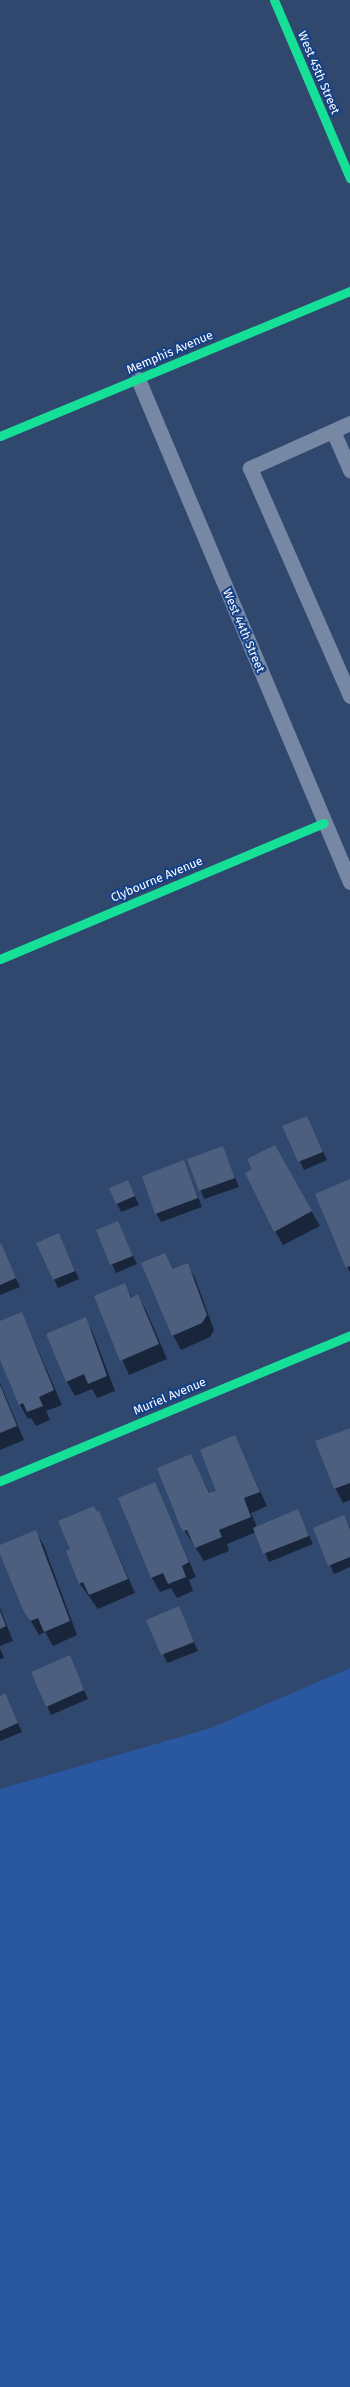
<!DOCTYPE html>
<style>
body{margin:0}
#map{position:relative;width:350px;height:2387px;overflow:hidden;background:#30476e;font-family:"Fira Sans",sans-serif}
div>[style]{position:absolute}
.green>*{inset:0;background:#2957a0}
.shadow>*{inset:0;background:#0007}
.building>*{inset:0;background:#4c5f7e}
.lane>*{height:15px;margin:-7.5px;padding:0 7.5px;transform-origin:7.5px;border-radius:7.5px;background:#7788a4}
.fast>*{height:9px;margin:-4.5px;padding:0 4.5px;transform-origin:4.5px;border-radius:4.5px;background:#16e098}
span{translate:-50% -50%;white-space:nowrap;text-align:center;line-height:1.15;-webkit-text-stroke:4px #154189;paint-order:stroke}
.street-label{font-size:12px;color:#fff}
</style>
<div id="map">
<div class="green">
<i style="clip-path:polygon(350px 1668px,350px 2387px,0 2387px,0 1789px,211px 1728px)"></i>
</div>
<div class="shadow">
<i style="clip-path:polygon(307px 1117px,327px 1160px,304px 1170px,284px 1127px)"></i>
<i style="clip-path:polygon(274px 1146px,320px 1226px,283px 1245px,275px 1231px,254px 1169px)"></i>
<i style="clip-path:polygon(223px 1148px,239px 1187px,204px 1199px,189px 1160px)"></i>
<i style="clip-path:polygon(184px 1161px,202px 1207px,161px 1222px,156px 1213px)"></i>
<i style="clip-path:polygon(350px 1180px,350px 1272px,347px 1267px)"></i>
<i style="clip-path:polygon(110px 1189px,132px 1190px,139px 1205px,121px 1212px)"></i>
<i style="clip-path:polygon(117px 1222px,137px 1264px,116px 1273px,97px 1230px)"></i>
<i style="clip-path:polygon(59px 1234px,79px 1279px,58px 1288px,38px 1243px)"></i>
<i style="clip-path:polygon(0 1245px,20px 1287px,0 1295px)"></i>
<i style="clip-path:polygon(165px 1254px,174px 1270px,187px 1264px,195px 1278px,214px 1330px,210px 1337px,181px 1350px,173px 1335px)"></i>
<i style="clip-path:polygon(124px 1284px,132px 1298px,138px 1296px,146px 1310px,167px 1359px,129px 1375px,95px 1297px)"></i>
<i style="clip-path:polygon(22px 1313px,62px 1405px,46px 1411px,50px 1420px,36px 1426px,31px 1418px,28px 1419px,20px 1405px,0 1357px,0 1322px)"></i>
<i style="clip-path:polygon(85px 1319px,93px 1333px,115px 1391px,97px 1398px,92px 1389px,75px 1396px,67px 1382px)"></i>
<i style="clip-path:polygon(0 1383px,24px 1440px,0 1450px)"></i>
<i style="clip-path:polygon(350px 1429px,350px 1500px,343px 1503px,335px 1488px)"></i>
<i style="clip-path:polygon(235px 1437px,267px 1506px,251px 1513px,257px 1527px,298px 1511px,313px 1544px,269px 1562px,256px 1532px,227px 1544px,229px 1551px,204px 1561px,181px 1525px,191px 1455px,210px 1494px,218px 1492px)"></i>
<i style="clip-path:polygon(155px 1484px,196px 1577px,189px 1580px,193px 1591px,177px 1598px,171px 1588px,160px 1592px,152px 1578px,120px 1499px)"></i>
<i style="clip-path:polygon(99px 1512px,135px 1593px,98px 1609px,80px 1584px,67px 1552px,71px 1550px)"></i>
<i style="clip-path:polygon(344px 1517px,350px 1528px,350px 1567px,334px 1574px,314px 1529px)"></i>
<i style="clip-path:polygon(36px 1532px,44px 1546px,77px 1635px,53px 1646px,45px 1632px,39px 1635px,24px 1609px,0 1551px,0 1546px)"></i>
<i style="clip-path:polygon(178px 1607px,198px 1651px,167px 1663px,148px 1620px)"></i>
<i style="clip-path:polygon(0 1608px,13px 1641px,0 1646px)"></i>
<i style="clip-path:polygon(0 1648px,4px 1658px,0 1659px)"></i>
<i style="clip-path:polygon(69px 1657px,88px 1699px,51px 1715px,47px 1706px)"></i>
<i style="clip-path:polygon(5px 1695px,22px 1732px,0 1741px,0 1697px)"></i>
</div>
<div class="building">
<i style="clip-path:polygon(307px 1116px,323px 1152px,298px 1162px,282px 1126px)"></i>
<i style="clip-path:polygon(275px 1145px,312px 1211px,274px 1232px,245px 1173px,252px 1169px,247px 1159px)"></i>
<i style="clip-path:polygon(223px 1146px,235px 1178px,199px 1191px,187px 1159px)"></i>
<i style="clip-path:polygon(184px 1160px,198px 1198px,155px 1214px,142px 1176px)"></i>
<i style="clip-path:polygon(350px 1179px,350px 1266px,346px 1268px,315px 1194px)"></i>
<i style="clip-path:polygon(128px 1180px,135px 1196px,116px 1204px,109px 1188px)"></i>
<i style="clip-path:polygon(118px 1221px,133px 1256px,110px 1265px,96px 1230px)"></i>
<i style="clip-path:polygon(59px 1233px,75px 1271px,53px 1280px,36px 1243px)"></i>
<i style="clip-path:polygon(1px 1243px,16px 1278px,0 1285px,0 1244px)"></i>
<i style="clip-path:polygon(165px 1253px,173px 1269px,188px 1263px,207px 1315px,202px 1323px,172px 1336px,141px 1263px)"></i>
<i style="clip-path:polygon(125px 1283px,131px 1298px,138px 1294px,159px 1344px,120px 1361px,94px 1296px)"></i>
<i style="clip-path:polygon(22px 1312px,54px 1390px,39px 1397px,43px 1406px,27px 1412px,23px 1403px,19px 1405px,0 1360px,0 1321px)"></i>
<i style="clip-path:polygon(86px 1317px,107px 1376px,88px 1384px,84px 1374px,66px 1382px,46px 1334px)"></i>
<i style="clip-path:polygon(0 1385px,17px 1426px,0 1433px)"></i>
<i style="clip-path:polygon(350px 1428px,350px 1483px,334px 1489px,315px 1441px)"></i>
<i style="clip-path:polygon(235px 1435px,260px 1492px,244px 1498px,251px 1517px,219px 1530px,222px 1537px,195px 1548px,187px 1530px,183px 1531px,180px 1526px,157px 1468px,191px 1454px,209px 1493px,216px 1491px,200px 1450px)"></i>
<i style="clip-path:polygon(155px 1482px,189px 1562px,182px 1566px,186px 1577px,168px 1584px,163px 1573px,151px 1578px,118px 1498px)"></i>
<i style="clip-path:polygon(94px 1506px,97px 1512px,99px 1511px,128px 1579px,89px 1595px,83px 1582px,79px 1584px,66px 1551px,70px 1549px,58px 1521px)"></i>
<i style="clip-path:polygon(298px 1509px,309px 1536px,263px 1554px,253px 1528px)"></i>
<i style="clip-path:polygon(344px 1515px,350px 1529px,350px 1557px,328px 1566px,313px 1528px)"></i>
<i style="clip-path:polygon(36px 1530px,70px 1621px,44px 1632px,38px 1618px,30px 1621px,23px 1610px,0 1554px,0 1545px)"></i>
<i style="clip-path:polygon(179px 1606px,194px 1642px,161px 1655px,146px 1620px)"></i>
<i style="clip-path:polygon(0 1611px,6px 1626px,0 1629px)"></i>
<i style="clip-path:polygon(70px 1655px,84px 1690px,46px 1707px,31px 1672px)"></i>
<i style="clip-path:polygon(5px 1693px,18px 1723px,0 1731px,0 1696px)"></i>
</div>
<div class="lane">
<i style="left:138px;top:379px;width:546px;rotate:67.15deg"></i>
<i style="left:350px;top:423px;width:110px;rotate:155.8deg"></i>
<i style="left:250px;top:468px;width:249px;rotate:66.3deg"></i>
<i style="left:333px;top:431px;width:43px;rotate:66.4deg"></i>
</div>
<div class="fast">
<i style="left:274px;top:0;width:194px;rotate:66.9deg"></i>
<i style="left:0;top:436px;width:379px;rotate:-22.5deg"></i>
<i style="left:0;top:959px;width:351px;rotate:-22.8deg"></i>
<i style="left:0;top:1481px;width:379px;rotate:-22.6deg"></i>
</div>
<div class="street-label">
<span style="left:318px;top:73px;rotate:67deg">West 45th Street</span>
<span style="left:170px;top:353px;rotate:-23deg">Memphis Avenue</span>
<span style="left:243px;top:631px;rotate:67deg">West 44th Street</span>
<span style="left:157px;top:880px;rotate:-23deg">Clybourne Avenue</span>
<span style="left:170px;top:1397px;rotate:-23deg">Muriel Avenue</span>
</div>
</div>
